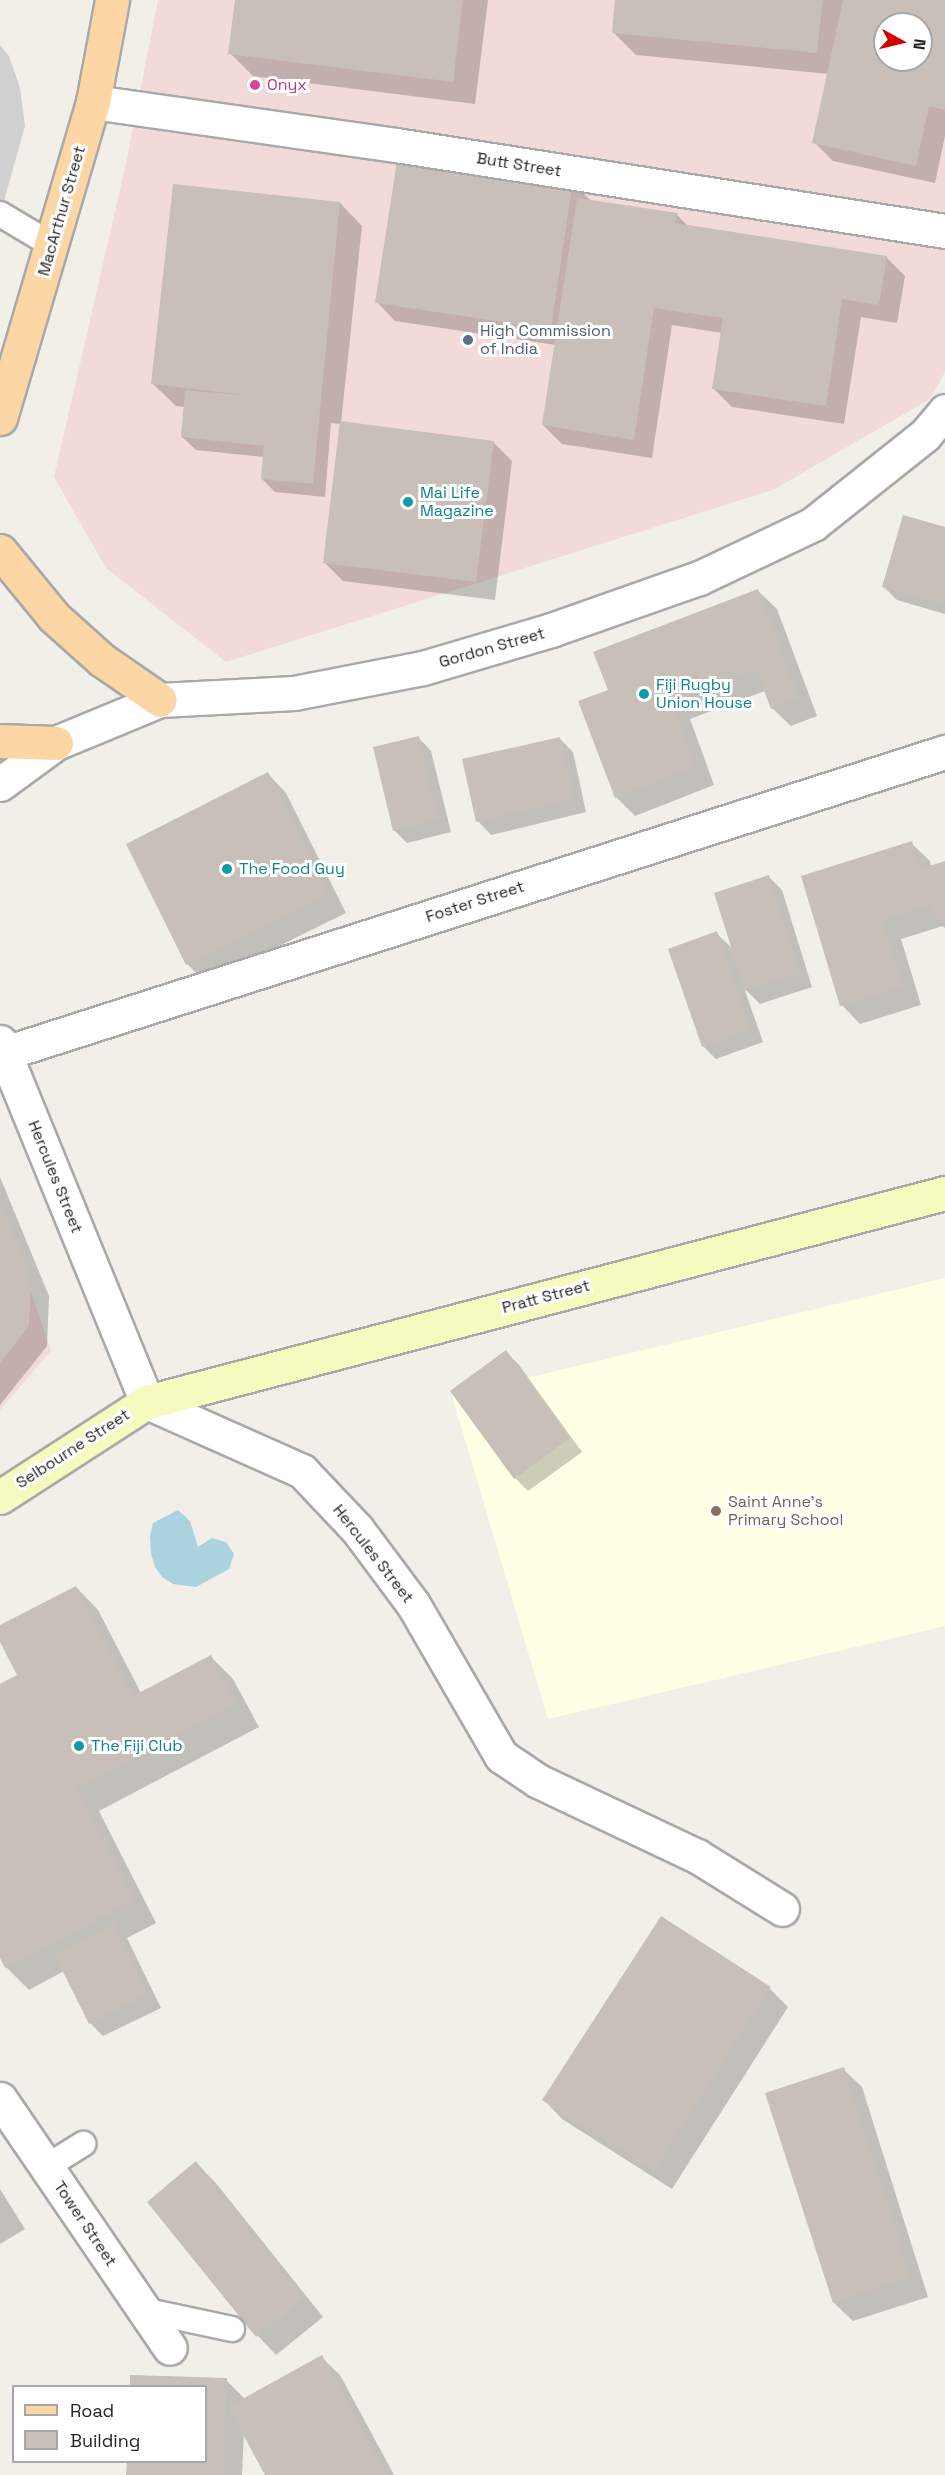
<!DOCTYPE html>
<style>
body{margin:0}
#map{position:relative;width:945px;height:2475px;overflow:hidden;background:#f2efe9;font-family:"Space Grotesk",sans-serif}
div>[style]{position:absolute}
.commercial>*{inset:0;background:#f2dad9}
.education>*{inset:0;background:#ffffe5}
.religious>*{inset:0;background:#d0d0d0}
.water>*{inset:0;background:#aad3df}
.shadow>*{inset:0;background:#0003}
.building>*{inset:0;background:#c7bfb8}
.roads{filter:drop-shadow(2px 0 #a9a9a9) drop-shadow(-2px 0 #a9a9a9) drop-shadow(0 2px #a9a9a9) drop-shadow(0 -2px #a9a9a9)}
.lane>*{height:24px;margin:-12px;padding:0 12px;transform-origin:12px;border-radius:12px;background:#fff}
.street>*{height:33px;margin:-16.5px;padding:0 16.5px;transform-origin:16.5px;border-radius:16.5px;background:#fff}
.secondary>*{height:33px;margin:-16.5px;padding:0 16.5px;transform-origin:16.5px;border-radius:16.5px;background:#f7fabf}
.primary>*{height:33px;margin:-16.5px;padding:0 16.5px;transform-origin:16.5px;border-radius:16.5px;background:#fcd6a4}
.dots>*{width:16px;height:16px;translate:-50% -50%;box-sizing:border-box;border:3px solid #fff;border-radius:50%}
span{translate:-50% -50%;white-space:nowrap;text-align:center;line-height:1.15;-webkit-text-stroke:6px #fff;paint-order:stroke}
.hotel-label{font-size:16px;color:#b23c85}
.left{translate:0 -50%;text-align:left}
.street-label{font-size:16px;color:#222}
.service-label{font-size:16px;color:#4e5e75}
.culture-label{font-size:16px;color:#0d838f}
.education-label{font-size:16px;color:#785e54}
.legend{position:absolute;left:12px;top:2385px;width:195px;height:78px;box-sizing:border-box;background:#fff;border:2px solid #a7a7a7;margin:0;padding:8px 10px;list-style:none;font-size:18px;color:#222}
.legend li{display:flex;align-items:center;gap:12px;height:30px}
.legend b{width:30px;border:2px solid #a7a7a7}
.north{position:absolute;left:873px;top:12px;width:60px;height:60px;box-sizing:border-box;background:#fff;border:2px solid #a7a7a7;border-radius:50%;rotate:98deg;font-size:16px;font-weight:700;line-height:24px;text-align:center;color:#222}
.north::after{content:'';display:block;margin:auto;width:21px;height:27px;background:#d40000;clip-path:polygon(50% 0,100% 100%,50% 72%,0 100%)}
</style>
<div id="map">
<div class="commercial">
<i style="clip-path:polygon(evenodd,158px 0,945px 0,945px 372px,930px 399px,773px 490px,226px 662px,106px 568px,54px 477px,125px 168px,158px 0,885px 24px,921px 24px,921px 60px,885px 60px,885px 24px)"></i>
<i style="clip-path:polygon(0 1202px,51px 1351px,0 1410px)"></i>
</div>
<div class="education">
<i style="clip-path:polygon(945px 1278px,945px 1626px,548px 1719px,452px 1396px)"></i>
</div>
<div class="religious">
<i style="clip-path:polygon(0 45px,9px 56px,20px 88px,25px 126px,0 215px)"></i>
</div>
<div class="water">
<i style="clip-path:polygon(178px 1510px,190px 1521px,198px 1547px,212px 1538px,226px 1542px,234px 1554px,229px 1569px,196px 1587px,173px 1584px,162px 1577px,155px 1567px,151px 1554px,150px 1536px,153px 1523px)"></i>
</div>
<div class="shadow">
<i style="clip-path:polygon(237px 0,488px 0,475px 104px,253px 76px,230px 53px)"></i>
<i style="clip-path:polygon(evenodd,616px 0,945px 0,945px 136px,935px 183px,833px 161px,814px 142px,829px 74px,636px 55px,613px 32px,616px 0,885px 24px,921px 24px,921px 60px,885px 60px,885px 24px)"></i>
<i style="clip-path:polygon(572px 182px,591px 201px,677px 215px,689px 227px,886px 257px,905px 276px,897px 323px,861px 317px,844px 424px,732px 407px,713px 388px,722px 333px,672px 325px,652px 458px,562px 444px,543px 425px,556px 345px,395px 321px,377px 302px)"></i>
<i style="clip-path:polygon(340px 203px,362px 226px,341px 423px,493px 442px,512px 461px,495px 600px,343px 581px,324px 562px,341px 424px,331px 423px,325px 497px,275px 492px,262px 479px,264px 457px,196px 450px,182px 437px,185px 407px,176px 406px,153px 384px)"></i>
<i style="clip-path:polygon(945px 529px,945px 614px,897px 600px,884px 587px)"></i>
<i style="clip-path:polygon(758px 591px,777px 609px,817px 716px,791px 726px,772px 708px,765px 691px,690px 719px,714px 785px,635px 816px,616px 797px,610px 691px)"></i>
<i style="clip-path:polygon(418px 737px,431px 751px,451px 832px,407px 843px,394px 830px)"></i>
<i style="clip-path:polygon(559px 738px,573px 752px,586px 812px,491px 835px,478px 821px)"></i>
<i style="clip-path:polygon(268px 774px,286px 793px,346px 913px,206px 982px,187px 964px)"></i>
<i style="clip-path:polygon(911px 843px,930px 861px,931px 867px,945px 863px,945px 928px,943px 926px,901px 939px,921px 1005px,860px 1024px,842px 1005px)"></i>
<i style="clip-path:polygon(769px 877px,782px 890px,812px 987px,760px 1004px,744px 988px,763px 1042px,716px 1059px,703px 1046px,716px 933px,734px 950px)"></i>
<i style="clip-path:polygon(0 1177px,49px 1296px,47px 1346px,0 1405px)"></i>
<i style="clip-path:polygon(506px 1352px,519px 1365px,582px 1452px,528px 1491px,515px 1478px)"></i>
<i style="clip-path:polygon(76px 1587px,98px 1610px,141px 1693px,211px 1657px,233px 1679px,259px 1727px,99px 1811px,156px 1923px,127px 1938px,161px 2008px,103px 2036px,90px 2023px,64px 1971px,29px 1990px,6px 1967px,0 1955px,0 1686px,19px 1676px,0 1639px,0 1627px)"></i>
<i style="clip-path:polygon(770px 1989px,788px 2007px,672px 2189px,562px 2119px,544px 2100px)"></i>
<i style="clip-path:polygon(843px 2069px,862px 2087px,928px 2297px,853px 2321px,834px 2303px)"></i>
<i style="clip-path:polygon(196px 2163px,215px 2182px,323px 2317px,276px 2355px,258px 2336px,149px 2202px)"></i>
<i style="clip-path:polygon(0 2189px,25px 2229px,0 2244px)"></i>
<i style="clip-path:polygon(321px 2357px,340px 2375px,394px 2475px,266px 2475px,244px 2433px,242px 2475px,128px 2475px,128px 2462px,206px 2462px,206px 2386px,131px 2386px,132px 2376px,226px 2380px,245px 2399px)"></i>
</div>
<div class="building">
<i style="clip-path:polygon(235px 0,463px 0,453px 82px,228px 54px)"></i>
<i style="clip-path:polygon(615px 0,823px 0,817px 53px,612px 33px)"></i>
<i style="clip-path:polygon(evenodd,843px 0,945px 0,945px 110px,929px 106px,916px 166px,812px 143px,843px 0,885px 24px,921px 24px,921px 60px,885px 60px,885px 24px)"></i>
<i style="clip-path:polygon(398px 155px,573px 180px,551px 329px,375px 303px)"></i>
<i style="clip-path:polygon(173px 184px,340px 202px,313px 484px,261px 479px,264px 446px,181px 437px,185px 390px,253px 396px,151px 384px)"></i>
<i style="clip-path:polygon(577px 198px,678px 213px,675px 223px,887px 256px,879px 305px,842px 299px,826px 406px,712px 389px,723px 318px,654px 308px,634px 440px,542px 425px)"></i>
<i style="clip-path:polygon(340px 421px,494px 441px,476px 582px,323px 563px)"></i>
<i style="clip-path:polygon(903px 515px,945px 527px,945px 605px,882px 587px)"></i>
<i style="clip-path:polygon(758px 589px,799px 698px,771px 709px,756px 669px,672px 701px,696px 767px,615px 798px,578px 701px,608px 690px,593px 652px)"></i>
<i style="clip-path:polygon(419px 736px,438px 819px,393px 831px,373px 747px)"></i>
<i style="clip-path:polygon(560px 737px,574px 799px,476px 822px,462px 759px)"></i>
<i style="clip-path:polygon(268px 772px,328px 894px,186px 965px,126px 844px)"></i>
<i style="clip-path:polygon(912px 841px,920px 869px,945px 861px,945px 921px,938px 923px,932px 905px,883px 921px,904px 987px,840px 1006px,801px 876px)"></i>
<i style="clip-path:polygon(769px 875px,800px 973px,745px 991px,714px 893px)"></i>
<i style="clip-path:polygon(717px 931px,751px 1029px,702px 1047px,668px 949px)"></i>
<i style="clip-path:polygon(0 1202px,31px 1276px,29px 1326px,0 1363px)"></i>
<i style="clip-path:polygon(506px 1350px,570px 1438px,514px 1479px,450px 1391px)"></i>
<i style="clip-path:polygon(76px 1586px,133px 1696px,211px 1655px,237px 1704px,77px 1788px,135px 1900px,5px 1968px,0 1958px,0 1684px,17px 1675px,0 1642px,0 1625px)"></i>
<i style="clip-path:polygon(661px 1916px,771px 1987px,653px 2172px,542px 2100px)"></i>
<i style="clip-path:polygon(114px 1923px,149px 1994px,89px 2024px,54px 1954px)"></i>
<i style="clip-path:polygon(844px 2067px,911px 2278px,833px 2303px,765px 2093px)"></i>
<i style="clip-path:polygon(196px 2161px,305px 2298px,256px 2337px,147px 2202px)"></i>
<i style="clip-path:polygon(322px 2355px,387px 2475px,265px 2475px,228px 2407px)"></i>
<i style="clip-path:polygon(130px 2375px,227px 2378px,223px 2475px,126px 2475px,127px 2462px,206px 2462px,206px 2386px,130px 2386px)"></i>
</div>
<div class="roads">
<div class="lane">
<i style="left:0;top:214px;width:61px;rotate:30.8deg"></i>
<i style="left:46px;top:2167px;width:44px;rotate:-31.9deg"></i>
<i style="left:143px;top:2310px;width:91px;rotate:12.1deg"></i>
</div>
<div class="street">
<i style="left:93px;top:102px;width:306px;rotate:8.1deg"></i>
<i style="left:396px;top:145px;width:556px;rotate:8.9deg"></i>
<i style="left:0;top:784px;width:69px;rotate:-36.2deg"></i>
<i style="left:56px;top:743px;width:113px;rotate:-22.5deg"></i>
<i style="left:160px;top:700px;width:134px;rotate:-3deg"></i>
<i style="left:294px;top:693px;width:131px;rotate:-11deg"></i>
<i style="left:423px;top:668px;width:134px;rotate:-16.5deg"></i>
<i style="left:551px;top:630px;width:157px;rotate:-19.4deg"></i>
<i style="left:699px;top:578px;width:126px;rotate:-25.3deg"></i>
<i style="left:813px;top:524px;width:143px;rotate:-38.5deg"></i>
<i style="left:925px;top:435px;width:31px;rotate:-50deg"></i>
<i style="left:0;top:1042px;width:389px;rotate:67.8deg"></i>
<i style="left:147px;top:1402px;width:170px;rotate:24deg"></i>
<i style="left:302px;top:1471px;width:80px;rotate:46.5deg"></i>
<i style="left:357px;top:1529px;width:94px;rotate:53.3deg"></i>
<i style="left:413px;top:1604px;width:176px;rotate:59.9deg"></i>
<i style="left:501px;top:1756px;width:45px;rotate:34deg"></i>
<i style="left:538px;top:1781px;width:176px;rotate:25.3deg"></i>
<i style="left:697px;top:1856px;width:100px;rotate:31.9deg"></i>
<i style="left:5px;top:1053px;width:987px;rotate:-17.76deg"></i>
<i style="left:0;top:2099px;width:301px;rotate:55.7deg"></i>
</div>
<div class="secondary">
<i style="left:0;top:1497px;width:175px;rotate:-32.9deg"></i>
<i style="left:147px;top:1402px;width:825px;rotate:-14.68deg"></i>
</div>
<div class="primary">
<i style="left:0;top:418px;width:329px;rotate:-73.6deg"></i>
<i style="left:93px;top:102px;width:104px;rotate:-79.4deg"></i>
<i style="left:0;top:551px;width:85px;rotate:50.7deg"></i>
<i style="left:54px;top:617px;width:64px;rotate:41.9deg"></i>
<i style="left:102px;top:660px;width:70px;rotate:34.6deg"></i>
<i style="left:0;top:741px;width:56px;rotate:2deg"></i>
</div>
</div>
<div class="dots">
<i style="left:255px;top:85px;background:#d1479c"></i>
<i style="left:468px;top:340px;background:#5c6f8a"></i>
<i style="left:408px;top:502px;background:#0f9aa8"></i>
<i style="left:644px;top:694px;background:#0f9aa8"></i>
<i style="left:227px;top:869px;background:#0f9aa8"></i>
<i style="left:716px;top:1511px;background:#8d6e63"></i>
<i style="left:79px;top:1746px;background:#0f9aa8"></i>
</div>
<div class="hotel-label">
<span class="left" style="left:267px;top:85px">Onyx</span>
</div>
<div class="street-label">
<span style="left:519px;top:165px;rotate:9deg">Butt Street</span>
<span style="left:62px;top:211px;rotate:-74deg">MacArthur Street</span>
<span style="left:492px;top:648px;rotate:-16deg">Gordon Street</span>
<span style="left:475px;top:902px;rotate:-18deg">Foster Street</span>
<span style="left:55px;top:1177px;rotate:68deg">Hercules Street</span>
<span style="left:546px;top:1297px;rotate:-15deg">Pratt Street</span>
<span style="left:73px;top:1449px;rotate:-33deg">Selbourne Street</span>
<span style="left:373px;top:1554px;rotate:52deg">Hercules Street</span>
<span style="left:85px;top:2224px;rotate:56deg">Tower Street</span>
</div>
<div class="service-label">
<span class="left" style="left:480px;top:340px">High Commission<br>of India</span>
</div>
<div class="culture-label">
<span class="left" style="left:420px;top:502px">Mai Life<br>Magazine</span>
<span class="left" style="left:656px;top:694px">Fiji Rugby<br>Union House</span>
<span class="left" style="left:239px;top:869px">The Food Guy</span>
<span class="left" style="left:91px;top:1746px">The Fiji Club</span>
</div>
<div class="education-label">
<span class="left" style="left:728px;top:1511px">Saint Anne's<br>Primary School</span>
</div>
<ul class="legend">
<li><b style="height:8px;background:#fcd6a4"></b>Road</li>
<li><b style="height:16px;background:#c7bfb8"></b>Building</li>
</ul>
<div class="north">N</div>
</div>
